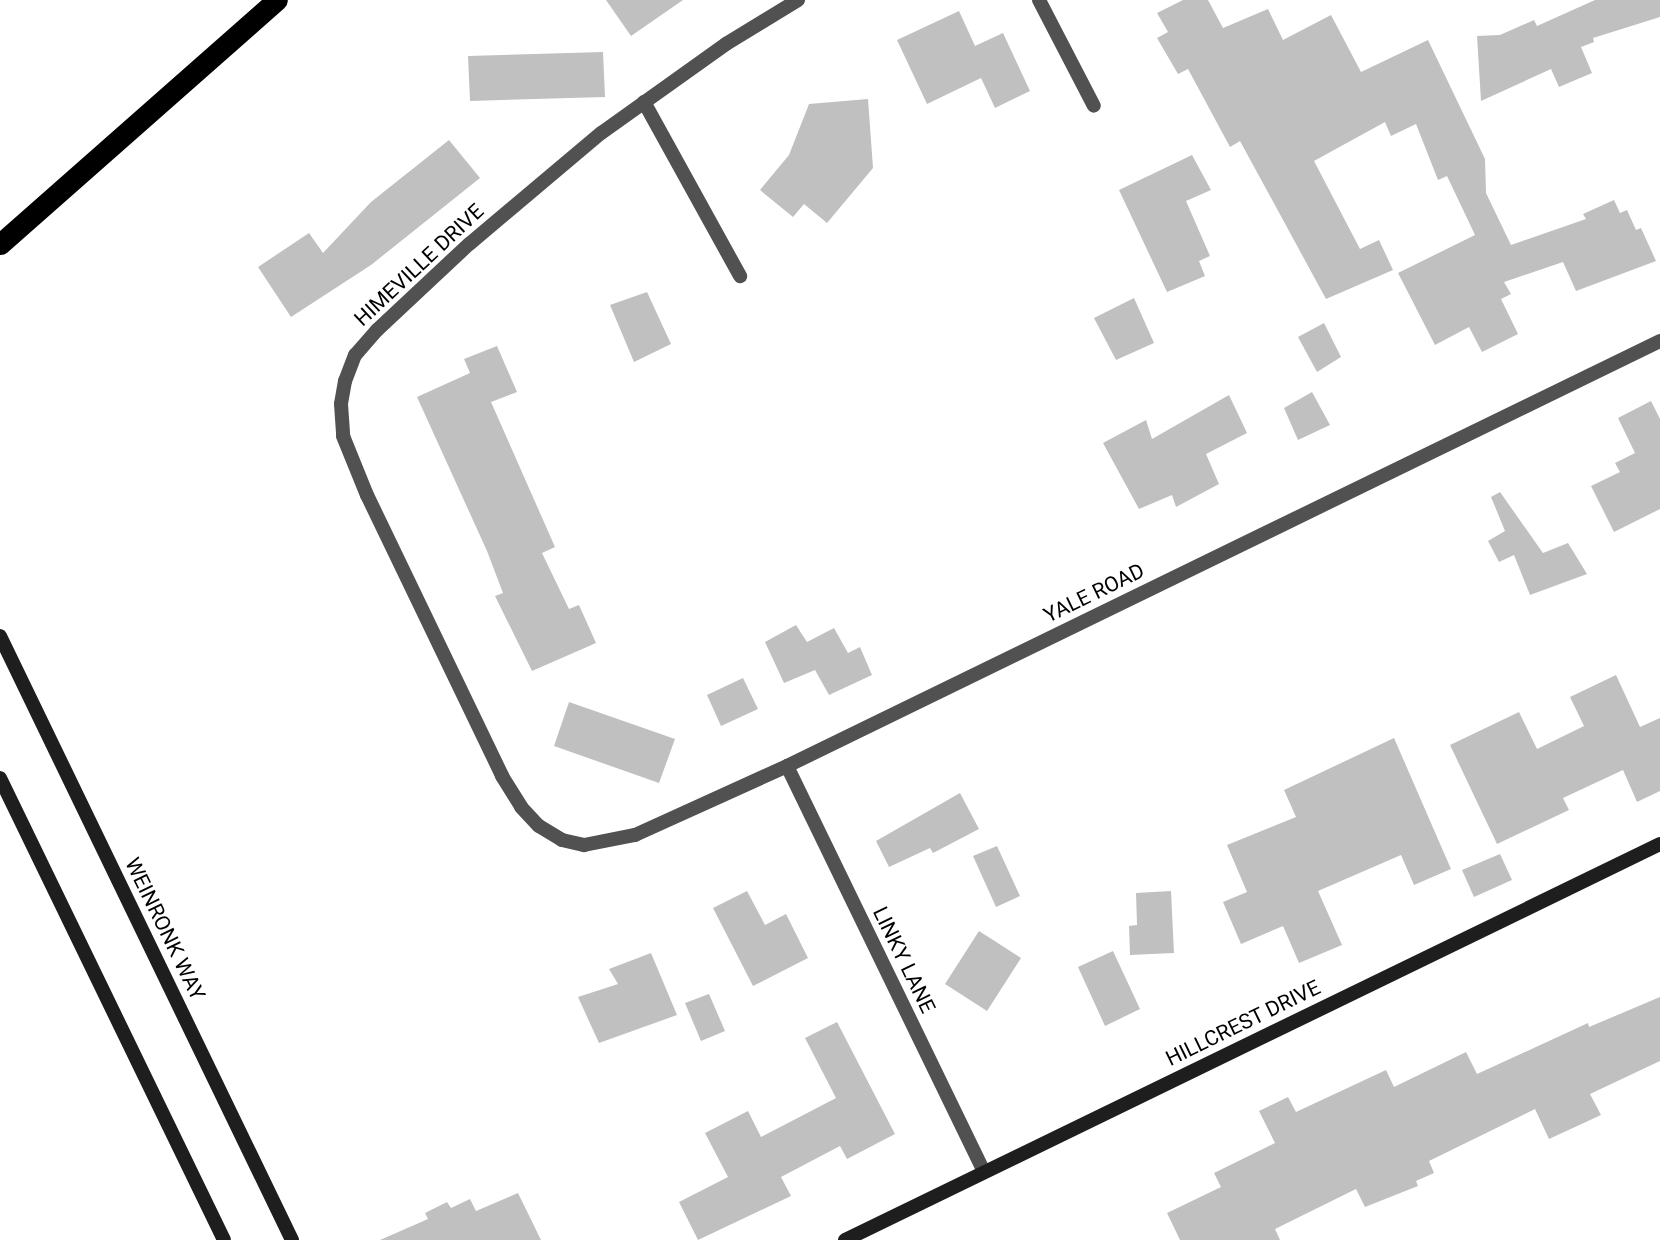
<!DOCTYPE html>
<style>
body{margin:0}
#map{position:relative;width:1660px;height:1240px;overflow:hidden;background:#fff;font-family:Roboto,sans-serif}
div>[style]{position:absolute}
.building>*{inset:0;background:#c0c0c0}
.street>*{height:14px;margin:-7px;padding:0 7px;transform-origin:7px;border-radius:7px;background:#515151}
.secondary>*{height:14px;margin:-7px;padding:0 7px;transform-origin:7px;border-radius:7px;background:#1e1e1e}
.highway>*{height:21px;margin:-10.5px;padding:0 10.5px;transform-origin:10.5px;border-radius:10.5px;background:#000}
span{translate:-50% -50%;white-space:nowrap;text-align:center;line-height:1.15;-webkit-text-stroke:5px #fff;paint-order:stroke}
.street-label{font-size:21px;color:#000}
</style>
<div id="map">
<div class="building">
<i style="clip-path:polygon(606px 0,683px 0,631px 36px)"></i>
<i style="clip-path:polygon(1183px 0,1208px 0,1223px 28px,1268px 9px,1283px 40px,1331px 15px,1361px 72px,1428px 40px,1485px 159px,1486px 193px,1511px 245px,1586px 219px,1583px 214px,1614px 200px,1620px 213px,1627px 210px,1636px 230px,1641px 228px,1656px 261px,1576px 291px,1563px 262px,1504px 282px,1511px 294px,1501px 299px,1518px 334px,1482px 352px,1469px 327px,1435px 345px,1398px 273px,1475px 235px,1447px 176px,1438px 180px,1416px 124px,1391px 136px,1385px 122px,1314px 161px,1360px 249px,1379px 240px,1393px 270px,1326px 299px,1240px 141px,1230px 147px,1188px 69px,1178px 74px,1157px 38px,1168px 32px,1157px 13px)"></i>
<i style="clip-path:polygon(1595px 0,1660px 0,1660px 17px,1593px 38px,1594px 42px,1581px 47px,1592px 73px,1559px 87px,1551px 69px,1481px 101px,1477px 36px,1500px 35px,1534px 20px,1537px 26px)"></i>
<i style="clip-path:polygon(959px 11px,975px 46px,1003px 33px,1030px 91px,995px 108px,981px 78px,927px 104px,897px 40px)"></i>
<i style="clip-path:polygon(603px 52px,605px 97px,470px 101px,468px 56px)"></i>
<i style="clip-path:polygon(868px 99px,873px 168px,827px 223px,804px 204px,793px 217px,760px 190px,789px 155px,809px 104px)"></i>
<i style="clip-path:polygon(449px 140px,480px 178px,371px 265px,291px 317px,258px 267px,309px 233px,323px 253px,371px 202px)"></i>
<i style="clip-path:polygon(1192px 155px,1211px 190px,1186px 201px,1210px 256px,1199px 261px,1205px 276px,1167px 292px,1119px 190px)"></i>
<i style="clip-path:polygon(647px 292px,671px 344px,634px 362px,610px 305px)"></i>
<i style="clip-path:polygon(1134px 298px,1154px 343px,1116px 360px,1094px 318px)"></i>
<i style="clip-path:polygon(1324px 323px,1341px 357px,1317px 372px,1298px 337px)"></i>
<i style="clip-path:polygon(497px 346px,517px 392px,491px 402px,555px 547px,542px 553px,569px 609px,579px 605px,596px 643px,532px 671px,495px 596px,503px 593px,487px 551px,417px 397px,470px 373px,464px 359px)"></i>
<i style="clip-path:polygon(1312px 392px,1330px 425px,1298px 440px,1284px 408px)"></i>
<i style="clip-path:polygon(1229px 395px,1247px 433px,1206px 454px,1219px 484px,1176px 507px,1172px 495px,1139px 509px,1103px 443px,1146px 420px,1152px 439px)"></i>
<i style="clip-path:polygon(1651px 401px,1660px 419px,1660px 509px,1614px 532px,1591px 486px,1620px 472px,1615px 463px,1635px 453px,1618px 418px)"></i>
<i style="clip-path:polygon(1500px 492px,1543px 553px,1568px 543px,1587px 574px,1530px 595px,1514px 555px,1499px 562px,1488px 541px,1505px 531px,1491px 497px)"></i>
<i style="clip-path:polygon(796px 625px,807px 642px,834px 628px,848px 653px,860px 647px,872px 675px,829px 695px,815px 670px,784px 683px,765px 642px)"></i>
<i style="clip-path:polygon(1616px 675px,1640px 727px,1660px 718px,1660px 791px,1637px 802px,1623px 770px,1563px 798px,1569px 810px,1497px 844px,1450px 745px,1519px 712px,1537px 749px,1584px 726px,1570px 697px)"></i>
<i style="clip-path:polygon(743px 678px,758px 709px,721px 726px,707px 695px)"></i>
<i style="clip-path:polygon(569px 702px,675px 739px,659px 783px,554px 746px)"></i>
<i style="clip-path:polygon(1394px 738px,1451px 869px,1414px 885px,1401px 855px,1318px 891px,1342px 945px,1299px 963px,1283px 926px,1241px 944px,1223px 902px,1247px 892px,1227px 845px,1296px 817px,1284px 790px)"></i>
<i style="clip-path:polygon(960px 793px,979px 829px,933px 853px,930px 848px,889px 867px,876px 841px)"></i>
<i style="clip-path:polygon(997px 846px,1020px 896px,996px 907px,973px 856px)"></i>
<i style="clip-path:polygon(1500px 854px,1512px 880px,1474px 897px,1462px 870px)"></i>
<i style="clip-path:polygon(747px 891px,765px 925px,786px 914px,808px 958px,753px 986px,713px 908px)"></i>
<i style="clip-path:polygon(1171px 891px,1174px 953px,1130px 955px,1129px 926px,1137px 925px,1136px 893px)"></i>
<i style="clip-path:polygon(979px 931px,1021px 958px,987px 1011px,945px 984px)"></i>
<i style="clip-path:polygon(1113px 951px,1140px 1009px,1105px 1026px,1078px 967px)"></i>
<i style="clip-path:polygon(651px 953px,677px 1015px,599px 1043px,578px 997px,618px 984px,609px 969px)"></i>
<i style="clip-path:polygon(709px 994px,725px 1031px,701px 1041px,685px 1003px)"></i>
<i style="clip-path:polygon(1660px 997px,1660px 1061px,1590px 1094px,1601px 1115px,1549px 1139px,1535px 1109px,1429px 1161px,1434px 1173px,1416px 1181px,1418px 1186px,1365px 1207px,1356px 1189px,1275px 1229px,1280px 1240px,1180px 1240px,1167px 1213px,1221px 1187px,1214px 1173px,1275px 1143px,1259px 1111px,1288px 1097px,1296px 1112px,1386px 1070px,1394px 1087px,1466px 1052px,1477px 1074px,1588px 1023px,1589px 1027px)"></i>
<i style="clip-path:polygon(837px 1022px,895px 1134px,847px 1159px,840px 1146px,781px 1177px,791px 1196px,698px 1240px,679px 1202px,728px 1177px,705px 1133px,748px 1111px,761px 1137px,836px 1098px,805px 1038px)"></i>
<i style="clip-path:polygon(518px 1193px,541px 1240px,380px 1240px,428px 1219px,425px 1213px,447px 1202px,451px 1208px,470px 1199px,476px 1211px)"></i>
</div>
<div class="street">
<i style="left:798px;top:0;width:84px;rotate:148.6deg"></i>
<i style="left:726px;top:44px;width:153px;rotate:144.5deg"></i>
<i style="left:601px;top:133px;width:172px;rotate:139.9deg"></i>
<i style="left:469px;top:244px;width:126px;rotate:136.9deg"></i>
<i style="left:377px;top:330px;width:33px;rotate:131deg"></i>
<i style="left:355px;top:355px;width:28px;rotate:111deg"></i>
<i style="left:345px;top:381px;width:23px;rotate:100deg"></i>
<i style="left:341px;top:404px;width:32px;rotate:86deg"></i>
<i style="left:343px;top:436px;width:64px;rotate:67.9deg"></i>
<i style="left:367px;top:495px;width:312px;rotate:64.3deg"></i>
<i style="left:502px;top:776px;width:36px;rotate:58deg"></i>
<i style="left:521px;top:807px;width:26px;rotate:47deg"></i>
<i style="left:539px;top:826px;width:27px;rotate:31deg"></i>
<i style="left:562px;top:840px;width:23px;rotate:13deg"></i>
<i style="left:584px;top:845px;width:52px;rotate:-11.1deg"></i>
<i style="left:635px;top:835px;width:167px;rotate:-24.4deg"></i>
<i style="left:787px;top:766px;width:971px;rotate:-25.96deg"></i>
<i style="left:1039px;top:0;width:119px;rotate:62.6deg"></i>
<i style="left:644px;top:102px;width:199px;rotate:61.1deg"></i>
<i style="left:787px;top:766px;width:451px;rotate:64.1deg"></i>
</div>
<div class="secondary">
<i style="left:0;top:636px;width:671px;rotate:64.2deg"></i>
<i style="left:0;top:778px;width:513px;rotate:64.13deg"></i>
<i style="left:845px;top:1240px;width:906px;rotate:-25.91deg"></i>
</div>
<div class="highway">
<i style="left:0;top:244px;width:369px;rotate:-41.4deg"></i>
</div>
<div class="street-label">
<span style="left:419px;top:265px;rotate:-43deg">HIMEVILLE DRIVE</span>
<span style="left:1094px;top:593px;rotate:-26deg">YALE ROAD</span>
<span style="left:165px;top:929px;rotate:64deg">WEINRONK WAY</span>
<span style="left:904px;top:960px;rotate:64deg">LINKY LANE</span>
<span style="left:1243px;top:1023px;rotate:-26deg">HILLCREST DRIVE</span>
</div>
</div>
